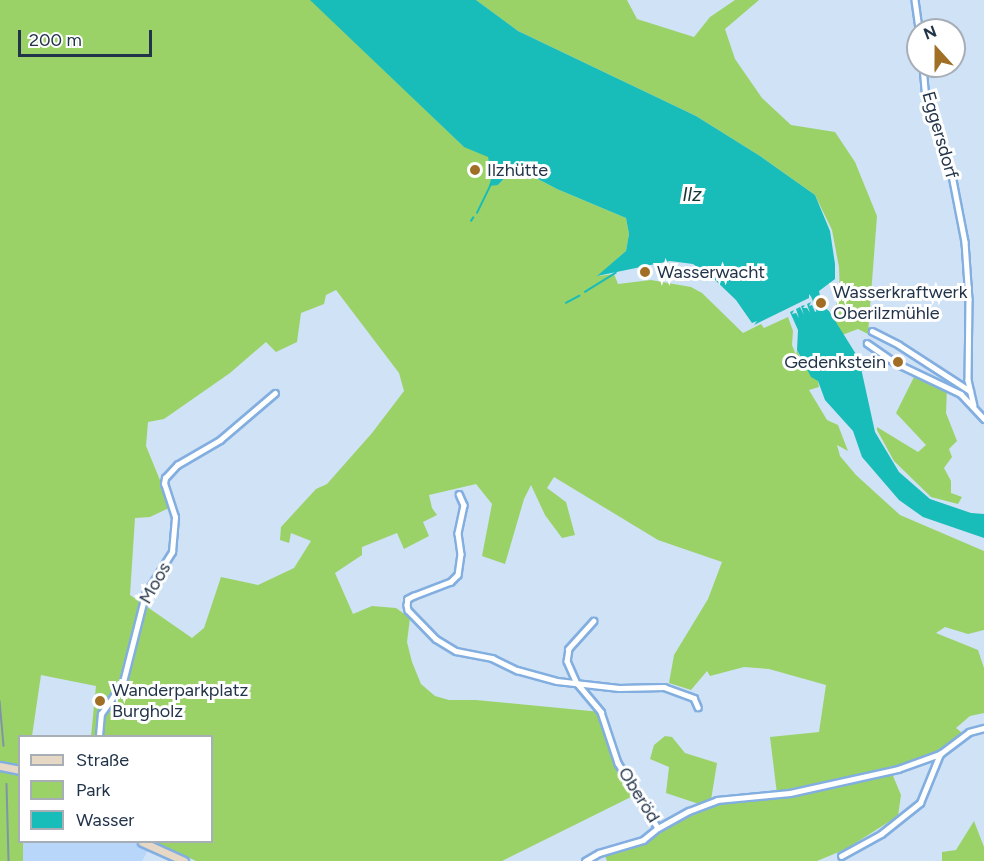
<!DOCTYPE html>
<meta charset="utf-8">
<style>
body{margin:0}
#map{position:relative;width:984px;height:861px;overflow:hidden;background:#cfe2f6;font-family:Figtree,sans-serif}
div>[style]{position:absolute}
.built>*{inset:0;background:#b8d6f9}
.green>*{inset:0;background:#9ad268}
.water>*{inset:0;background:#18bcb8}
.stream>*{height:1.5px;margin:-0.75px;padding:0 0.75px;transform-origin:0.75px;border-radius:0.75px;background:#18bcb8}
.river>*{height:8px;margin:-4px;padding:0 4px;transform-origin:4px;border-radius:4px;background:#18bcb8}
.roads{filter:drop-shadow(2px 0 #82aee0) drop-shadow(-2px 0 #82aee0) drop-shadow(0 2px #82aee0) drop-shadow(0 -2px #82aee0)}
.street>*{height:4.5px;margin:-2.25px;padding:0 2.25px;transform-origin:2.25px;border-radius:2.25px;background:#fff}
.secondary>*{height:7px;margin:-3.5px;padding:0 3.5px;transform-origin:3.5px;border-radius:3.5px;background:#e7d8c5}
.rail>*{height:1.5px;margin:-0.75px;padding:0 0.75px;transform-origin:0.75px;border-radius:0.75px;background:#8093a7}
.dots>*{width:16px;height:16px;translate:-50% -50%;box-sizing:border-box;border:3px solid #fff;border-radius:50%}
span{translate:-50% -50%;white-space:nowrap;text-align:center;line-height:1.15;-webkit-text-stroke:6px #fff;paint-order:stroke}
.street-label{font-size:18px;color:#223449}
.poi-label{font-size:18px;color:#223449}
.left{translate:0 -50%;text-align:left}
.right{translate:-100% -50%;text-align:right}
.water-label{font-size:20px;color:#183635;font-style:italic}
.legend{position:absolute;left:18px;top:735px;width:195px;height:108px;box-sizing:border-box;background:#fff;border:2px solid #a7aeb6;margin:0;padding:8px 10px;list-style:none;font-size:18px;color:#223449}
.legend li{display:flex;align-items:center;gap:12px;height:30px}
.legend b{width:30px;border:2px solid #a7aeb6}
.north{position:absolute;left:906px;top:18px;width:60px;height:60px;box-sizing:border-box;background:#fff;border:2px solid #a7aeb6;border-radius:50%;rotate:339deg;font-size:16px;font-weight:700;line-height:24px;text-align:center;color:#223449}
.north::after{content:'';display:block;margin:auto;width:21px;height:27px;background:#a06e24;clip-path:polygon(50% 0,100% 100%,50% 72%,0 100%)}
.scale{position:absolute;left:18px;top:30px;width:134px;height:27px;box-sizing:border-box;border:3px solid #223449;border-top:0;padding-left:8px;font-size:18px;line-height:21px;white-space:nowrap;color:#223449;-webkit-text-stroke:4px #fff;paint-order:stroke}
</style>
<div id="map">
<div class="built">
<i style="clip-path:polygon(23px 842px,136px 842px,148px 850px,142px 861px,23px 861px)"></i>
</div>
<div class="green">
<i style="clip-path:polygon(evenodd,0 0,311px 0,463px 146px,489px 157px,498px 185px,515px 167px,557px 189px,626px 218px,629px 234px,626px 251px,598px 276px,614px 274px,618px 284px,651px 280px,691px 287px,702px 293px,743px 333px,761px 324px,764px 328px,788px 317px,793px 331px,792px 345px,796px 355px,797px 350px,802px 363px,818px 381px,819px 387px,809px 390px,827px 420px,838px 425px,848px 451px,837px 445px,840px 456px,856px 475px,900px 515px,984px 551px,984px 630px,968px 634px,945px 627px,936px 633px,978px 650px,984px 668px,984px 713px,970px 716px,956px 728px,961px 732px,960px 736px,940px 754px,891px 771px,901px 795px,898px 816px,846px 849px,817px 861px,607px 861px,604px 853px,634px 845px,658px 828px,699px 806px,734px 798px,739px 801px,777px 794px,770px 737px,819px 732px,826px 685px,769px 669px,744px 667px,710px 676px,707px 671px,691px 690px,669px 683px,674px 655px,708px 599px,722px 562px,658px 540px,554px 477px,547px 488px,566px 502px,575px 535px,562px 538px,545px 515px,531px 485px,524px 499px,505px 564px,482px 556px,492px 504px,476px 484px,429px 495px,432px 508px,437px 515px,423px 522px,429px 536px,404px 549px,397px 533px,362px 547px,362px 555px,335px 573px,353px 614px,372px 606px,396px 608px,410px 618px,407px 642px,412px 662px,421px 684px,435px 696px,449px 700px,476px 700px,601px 712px,618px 763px,635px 795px,502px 861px,196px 861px,155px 842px,212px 842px,212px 736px,91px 736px,96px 686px,41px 675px,32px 736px,20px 736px,20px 842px,23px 842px,23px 861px,0 861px,0 0,336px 290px,399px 373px,404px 391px,372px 433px,327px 484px,316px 489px,281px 527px,280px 540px,289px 543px,291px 533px,311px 541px,294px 568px,258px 585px,221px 577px,204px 628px,192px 638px,130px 595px,135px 518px,150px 517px,171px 507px,146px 446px,148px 422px,164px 419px,230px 373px,266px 342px,276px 352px,297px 342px,301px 313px,324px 304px,326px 295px,336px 290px)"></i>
<i style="clip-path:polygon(476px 0,627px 0,637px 19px,694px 37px,710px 17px,735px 0,759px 0,725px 29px,735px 59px,762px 98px,791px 125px,835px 132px,855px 162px,877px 216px,868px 334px,858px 329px,842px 335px,831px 316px,840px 296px,839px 267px,832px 230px,815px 195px,760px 156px,696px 116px,518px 31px)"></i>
<i style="clip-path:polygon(915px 375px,947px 387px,946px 413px,957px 441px,949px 449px,952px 457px,944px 468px,951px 481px,951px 493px,962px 497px,958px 504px,931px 497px,894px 461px,877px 430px,877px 427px,918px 452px,926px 445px,896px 413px)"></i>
<i style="clip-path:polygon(665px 736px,672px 737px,685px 753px,717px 763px,711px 800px,699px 804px,666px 793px,669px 767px,650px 759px,654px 745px)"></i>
<i style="clip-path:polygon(974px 821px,984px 847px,984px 861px,942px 861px,942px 852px,956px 850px)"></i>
</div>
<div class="water">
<i style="clip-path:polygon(310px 0,476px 0,518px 31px,696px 116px,760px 156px,815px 195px,830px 231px,835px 264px,835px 279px,819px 291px,820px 296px,813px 299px,809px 294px,809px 298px,754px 325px,757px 321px,752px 323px,736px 300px,713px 278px,693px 264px,670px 261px,597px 276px,626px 251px,629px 234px,626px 218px,557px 189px,515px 167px,498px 185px,489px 186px,492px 176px,488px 157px,464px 147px)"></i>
<i style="clip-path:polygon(811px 302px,809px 306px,812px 305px,815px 312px,824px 307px,829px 311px,859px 359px,875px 432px,899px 472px,930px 499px,971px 513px,984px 514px,984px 538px,923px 517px,899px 500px,862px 457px,853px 431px,825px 400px,818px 381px,811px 377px,797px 350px,798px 330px,790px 312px,794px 310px,792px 314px,796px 313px,799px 318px,796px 309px,800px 307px,804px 315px,801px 306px,805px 305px,803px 308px,807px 308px,810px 313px,807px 304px)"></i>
</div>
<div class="stream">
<i style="left:477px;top:213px;width:32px;rotate:-64deg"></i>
<i style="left:471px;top:221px;width:4px;rotate:-56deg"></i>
<i style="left:585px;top:292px;width:36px;rotate:-32deg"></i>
<i style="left:566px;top:303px;width:15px;rotate:-28deg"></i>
</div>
<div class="river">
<i style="left:813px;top:290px;width:29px;rotate:70deg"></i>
</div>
<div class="roads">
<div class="street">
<i style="left:915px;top:0;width:30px;rotate:82deg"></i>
<i style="left:923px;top:66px;width:32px;rotate:85deg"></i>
<i style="left:926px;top:98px;width:81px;rotate:71.3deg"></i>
<i style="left:952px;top:175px;width:68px;rotate:79deg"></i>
<i style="left:965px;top:242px;width:57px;rotate:86deg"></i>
<i style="left:969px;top:299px;width:81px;rotate:90.7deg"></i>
<i style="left:968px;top:380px;width:26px;rotate:77deg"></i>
<i style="left:872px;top:331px;width:30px;rotate:27deg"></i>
<i style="left:899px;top:345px;width:85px;rotate:32.9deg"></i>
<i style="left:867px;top:343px;width:33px;rotate:35deg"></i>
<i style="left:894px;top:362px;width:74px;rotate:25.5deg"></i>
<i style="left:961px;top:394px;width:34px;rotate:47deg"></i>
<i style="left:459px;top:494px;width:12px;rotate:66deg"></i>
<i style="left:464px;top:505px;width:29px;rotate:102deg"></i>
<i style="left:458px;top:533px;width:21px;rotate:82deg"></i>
<i style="left:461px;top:554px;width:21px;rotate:98deg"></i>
<i style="left:458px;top:575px;width:10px;rotate:135deg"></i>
<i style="left:451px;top:582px;width:40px;rotate:159deg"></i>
<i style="left:414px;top:596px;width:7px;rotate:153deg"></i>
<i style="left:408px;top:599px;width:6px;rotate:99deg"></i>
<i style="left:407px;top:605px;width:5px;rotate:79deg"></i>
<i style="left:408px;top:610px;width:40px;rotate:46deg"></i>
<i style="left:436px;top:639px;width:23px;rotate:31deg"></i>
<i style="left:456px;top:651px;width:37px;rotate:11deg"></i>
<i style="left:492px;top:658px;width:28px;rotate:26deg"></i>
<i style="left:517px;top:670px;width:41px;rotate:15.4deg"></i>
<i style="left:557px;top:681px;width:62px;rotate:6.4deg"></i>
<i style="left:619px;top:688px;width:45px;rotate:-1.3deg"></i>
<i style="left:664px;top:687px;width:32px;rotate:20deg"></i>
<i style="left:694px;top:698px;width:10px;rotate:66deg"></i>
<i style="left:594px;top:621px;width:38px;rotate:132deg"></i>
<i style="left:569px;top:649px;width:12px;rotate:99deg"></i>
<i style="left:567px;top:661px;width:24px;rotate:66deg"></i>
<i style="left:577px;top:683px;width:38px;rotate:50deg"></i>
<i style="left:601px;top:712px;width:54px;rotate:71.6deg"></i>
<i style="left:618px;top:763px;width:76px;rotate:58.4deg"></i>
<i style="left:658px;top:828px;width:35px;rotate:-29deg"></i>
<i style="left:689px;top:811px;width:30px;rotate:-21deg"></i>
<i style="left:717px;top:800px;width:73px;rotate:-5.5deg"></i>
<i style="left:790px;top:793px;width:111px;rotate:-12.5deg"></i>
<i style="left:898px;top:769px;width:45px;rotate:-19.7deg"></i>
<i style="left:940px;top:754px;width:36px;rotate:-37deg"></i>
<i style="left:969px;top:732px;width:16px;rotate:-15deg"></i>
<i style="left:99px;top:736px;width:22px;rotate:-85deg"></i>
<i style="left:101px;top:714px;width:39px;rotate:-55deg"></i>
<i style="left:123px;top:682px;width:90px;rotate:-75.8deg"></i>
<i style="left:145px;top:595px;width:51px;rotate:-57.9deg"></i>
<i style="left:172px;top:552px;width:35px;rotate:-85deg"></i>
<i style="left:175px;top:517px;width:35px;rotate:-108deg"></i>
<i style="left:164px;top:484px;width:6px;rotate:-81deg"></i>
<i style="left:165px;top:478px;width:18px;rotate:-47deg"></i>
<i style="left:177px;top:465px;width:50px;rotate:-30.2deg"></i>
<i style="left:220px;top:440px;width:72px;rotate:-40.5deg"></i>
<i style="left:841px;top:856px;width:46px;rotate:-28.8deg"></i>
<i style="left:881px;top:834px;width:50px;rotate:-38.5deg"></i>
<i style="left:920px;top:803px;width:53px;rotate:-67.8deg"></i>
<i style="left:585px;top:861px;width:16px;rotate:-30deg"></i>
<i style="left:599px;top:853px;width:46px;rotate:-16.5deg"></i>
<i style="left:643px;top:840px;width:19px;rotate:-39deg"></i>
</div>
<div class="secondary">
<i style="left:0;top:766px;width:20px;rotate:11deg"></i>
<i style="left:142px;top:842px;width:46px;rotate:24.3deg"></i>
</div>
</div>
<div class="rail">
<i style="left:0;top:701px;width:45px;rotate:84.9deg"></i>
<i style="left:7px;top:784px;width:77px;rotate:88.5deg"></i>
</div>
<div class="dots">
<i style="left:475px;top:170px;background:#a06e24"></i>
<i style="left:645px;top:272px;background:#a06e24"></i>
<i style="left:821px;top:303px;background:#a06e24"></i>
<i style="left:898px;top:362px;background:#a06e24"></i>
<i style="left:100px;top:701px;background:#a06e24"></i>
</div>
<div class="street-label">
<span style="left:940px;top:135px;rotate:74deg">Eggersdorf</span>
<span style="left:155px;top:583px;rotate:-60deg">Moos</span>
<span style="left:639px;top:795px;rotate:58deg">Oberöd</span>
</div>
<div class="poi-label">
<span class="left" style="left:487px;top:170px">Ilzhütte</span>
<span class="left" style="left:657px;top:272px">Wasserwacht</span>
<span class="left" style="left:833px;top:303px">Wasserkraftwerk<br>Oberilzmühle</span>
<span class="right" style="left:886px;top:362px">Gedenkstein</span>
<span class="left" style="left:112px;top:701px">Wanderparkplatz<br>Burgholz</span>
</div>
<div class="water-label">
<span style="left:692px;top:194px">Ilz</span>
</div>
<ul class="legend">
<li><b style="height:8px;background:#e7d8c5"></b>Straße</li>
<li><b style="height:16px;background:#9ad268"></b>Park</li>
<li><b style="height:16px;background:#18bcb8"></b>Wasser</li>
</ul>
<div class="north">N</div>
<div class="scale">200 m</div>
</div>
